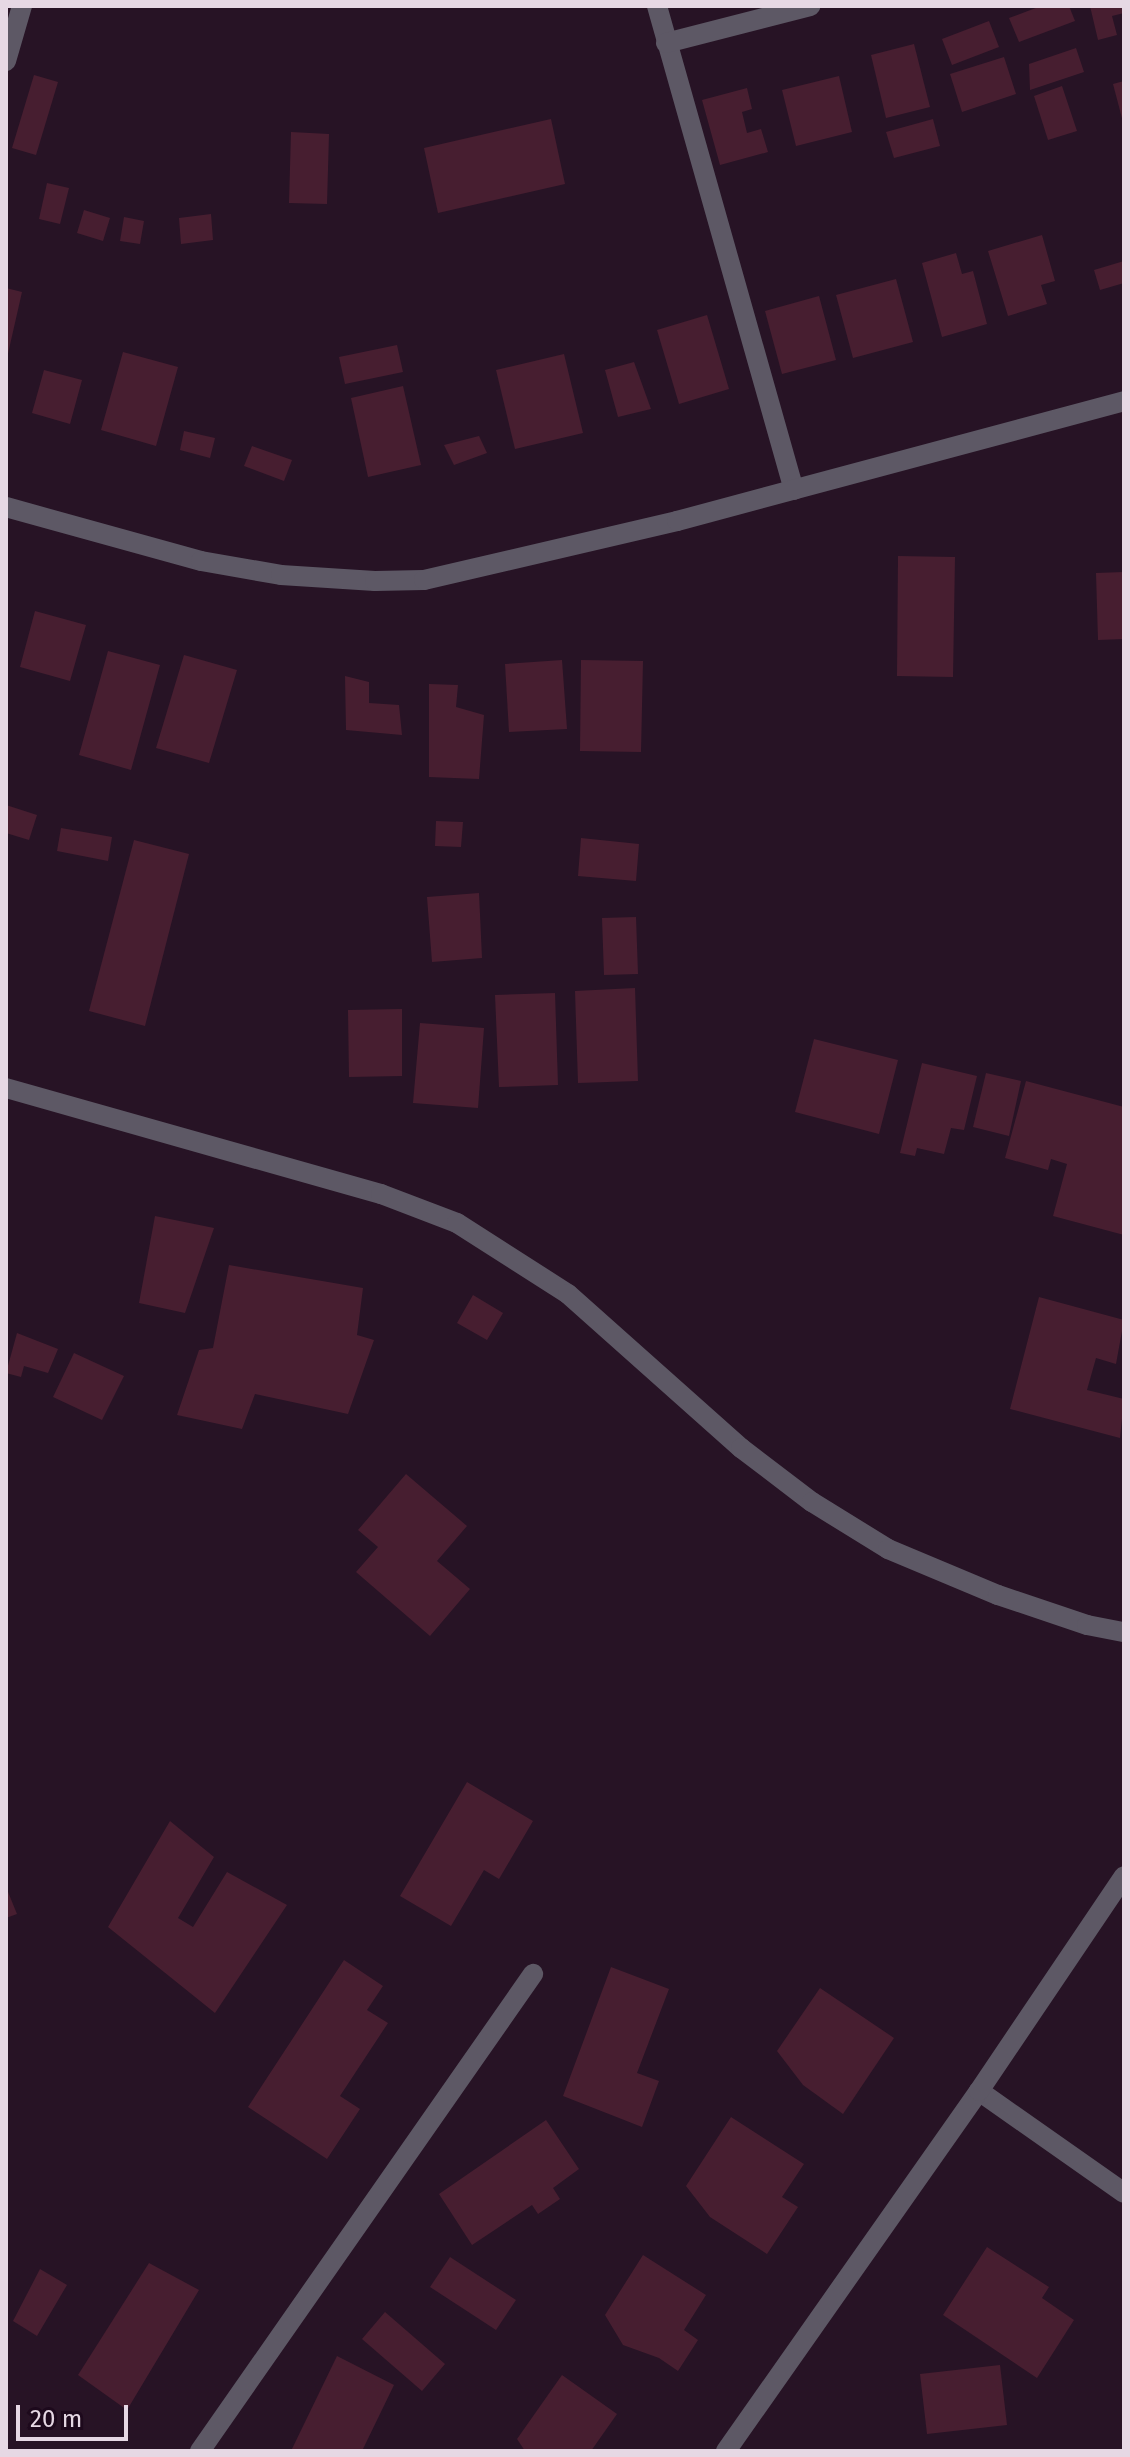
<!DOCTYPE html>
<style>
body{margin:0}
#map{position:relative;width:1130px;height:2457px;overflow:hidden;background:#271325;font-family:"Fira Sans",sans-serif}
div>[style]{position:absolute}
.building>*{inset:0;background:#471e30}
.street>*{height:20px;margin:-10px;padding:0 10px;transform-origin:10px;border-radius:10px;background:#5d5865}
span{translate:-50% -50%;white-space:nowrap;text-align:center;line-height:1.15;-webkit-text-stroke:6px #1d091c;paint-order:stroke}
.frame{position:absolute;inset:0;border:8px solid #e6d8e4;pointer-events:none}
.scale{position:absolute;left:16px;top:2405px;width:112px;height:36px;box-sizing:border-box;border:4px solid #e6d8e4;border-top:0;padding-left:10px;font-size:24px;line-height:28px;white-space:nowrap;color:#e6d8e4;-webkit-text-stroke:6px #1d091c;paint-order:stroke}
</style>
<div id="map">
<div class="building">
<i style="clip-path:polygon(1041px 6px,1069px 6px,1075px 21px,1019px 42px,1009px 18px)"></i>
<i style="clip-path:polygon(1090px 6px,1124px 6px,1124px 13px,1112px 16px,1117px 35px,1098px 40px)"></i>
<i style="clip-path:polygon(989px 21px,999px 47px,952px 65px,942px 39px)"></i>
<i style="clip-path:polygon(914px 44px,930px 107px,886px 118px,871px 55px)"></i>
<i style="clip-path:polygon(1076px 48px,1084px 72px,1030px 90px,1029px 64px)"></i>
<i style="clip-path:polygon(1004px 57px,1016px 94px,962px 112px,950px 74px)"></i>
<i style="clip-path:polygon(34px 75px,58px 82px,36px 155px,12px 148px)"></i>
<i style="clip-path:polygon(839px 76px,852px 132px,796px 146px,782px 90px)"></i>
<i style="clip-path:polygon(1124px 81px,1124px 122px,1123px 122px,1113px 84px)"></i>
<i style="clip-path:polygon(1062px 86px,1077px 131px,1048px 140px,1034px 96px)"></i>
<i style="clip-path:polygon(747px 88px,752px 109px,742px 112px,747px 133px,761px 129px,768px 152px,720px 165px,702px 100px)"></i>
<i style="clip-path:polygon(551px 119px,565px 184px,438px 213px,424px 148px)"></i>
<i style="clip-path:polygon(933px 119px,940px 146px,894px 158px,886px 132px)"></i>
<i style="clip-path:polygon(291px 132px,329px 134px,327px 204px,289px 203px)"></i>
<i style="clip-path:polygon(47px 183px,69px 188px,60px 224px,39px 219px)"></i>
<i style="clip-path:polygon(84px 210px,110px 218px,103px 241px,77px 233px)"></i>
<i style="clip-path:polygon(211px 214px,213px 240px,181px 244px,179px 218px)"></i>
<i style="clip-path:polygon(124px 217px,144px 221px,140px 244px,120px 241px)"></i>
<i style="clip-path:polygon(1042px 235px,1055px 281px,1041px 285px,1047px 304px,1008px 316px,988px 251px)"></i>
<i style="clip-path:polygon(956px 253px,962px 274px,973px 271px,987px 324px,942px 337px,922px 263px)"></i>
<i style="clip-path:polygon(1124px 261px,1124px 283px,1100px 290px,1094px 270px)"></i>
<i style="clip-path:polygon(896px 279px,913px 342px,853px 358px,836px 295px)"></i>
<i style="clip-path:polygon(6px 288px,22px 292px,7px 358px,6px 358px)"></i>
<i style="clip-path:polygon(819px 296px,836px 360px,782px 374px,765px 311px)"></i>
<i style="clip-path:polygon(707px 315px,729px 389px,679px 404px,657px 330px)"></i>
<i style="clip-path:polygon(397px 345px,403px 372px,345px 384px,339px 357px)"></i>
<i style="clip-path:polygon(123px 352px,178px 367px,156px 446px,101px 430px)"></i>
<i style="clip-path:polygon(564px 354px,583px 433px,515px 449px,496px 370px)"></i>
<i style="clip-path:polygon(634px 362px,651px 409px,618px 417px,605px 370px)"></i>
<i style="clip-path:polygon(44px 370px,82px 380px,70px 424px,32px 413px)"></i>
<i style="clip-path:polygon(403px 386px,421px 465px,368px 477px,351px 398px)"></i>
<i style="clip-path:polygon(184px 431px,215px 438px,210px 458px,180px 450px)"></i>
<i style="clip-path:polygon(479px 436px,487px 453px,454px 465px,444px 445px)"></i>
<i style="clip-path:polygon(252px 446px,292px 460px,284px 481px,244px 466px)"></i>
<i style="clip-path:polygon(898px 556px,955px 557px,953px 677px,897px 676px)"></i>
<i style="clip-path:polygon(1124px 572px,1124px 639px,1098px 640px,1096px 573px)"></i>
<i style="clip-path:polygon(35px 611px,86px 625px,70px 681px,20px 667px)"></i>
<i style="clip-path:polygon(108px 651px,160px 665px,131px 770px,79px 755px)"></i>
<i style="clip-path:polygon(184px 655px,237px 670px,209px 763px,156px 748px)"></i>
<i style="clip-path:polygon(562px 660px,567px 729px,509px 732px,505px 664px)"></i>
<i style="clip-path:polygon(581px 660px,643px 661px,641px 752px,580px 751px)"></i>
<i style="clip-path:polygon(345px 676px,369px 682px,369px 703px,399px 705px,402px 735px,346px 730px)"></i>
<i style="clip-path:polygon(429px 684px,458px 685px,456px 707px,484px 715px,479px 779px,429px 777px)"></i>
<i style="clip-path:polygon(6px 805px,37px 815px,29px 840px,6px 833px)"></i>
<i style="clip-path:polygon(436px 821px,463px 822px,461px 847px,435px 846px)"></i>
<i style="clip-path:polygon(61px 828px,112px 837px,108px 861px,57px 851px)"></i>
<i style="clip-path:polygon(581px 838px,639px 844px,636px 881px,578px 876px)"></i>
<i style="clip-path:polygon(134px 840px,189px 854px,145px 1026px,89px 1011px)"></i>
<i style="clip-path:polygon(479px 893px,482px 958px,432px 962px,427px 897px)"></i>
<i style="clip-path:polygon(636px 917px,638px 974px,604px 975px,602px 918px)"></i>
<i style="clip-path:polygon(635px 988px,638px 1081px,578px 1083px,575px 991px)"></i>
<i style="clip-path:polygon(555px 993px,558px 1085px,499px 1087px,495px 995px)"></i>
<i style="clip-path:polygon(402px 1009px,402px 1076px,349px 1077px,348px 1010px)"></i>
<i style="clip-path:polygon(420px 1023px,484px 1028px,478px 1108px,413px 1103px)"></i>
<i style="clip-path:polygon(814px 1039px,898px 1060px,879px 1134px,795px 1112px)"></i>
<i style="clip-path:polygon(922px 1063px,977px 1076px,964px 1130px,951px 1128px,944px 1154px,917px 1148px,915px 1156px,900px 1153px)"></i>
<i style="clip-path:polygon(986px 1073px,1021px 1081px,1009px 1136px,973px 1127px)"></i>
<i style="clip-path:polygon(1026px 1081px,1124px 1107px,1124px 1235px,1053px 1216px,1067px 1164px,1051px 1159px,1048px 1170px,1005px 1158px)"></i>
<i style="clip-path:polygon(155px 1216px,214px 1228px,185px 1313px,139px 1303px)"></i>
<i style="clip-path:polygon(229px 1265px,363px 1288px,357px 1335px,374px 1340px,348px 1414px,255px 1394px,242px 1429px,177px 1415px,199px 1350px,213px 1348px)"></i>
<i style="clip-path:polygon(473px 1295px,503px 1313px,487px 1340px,457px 1323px)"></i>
<i style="clip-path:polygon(1039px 1297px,1124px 1320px,1116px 1364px,1096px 1358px,1087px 1390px,1124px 1399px,1120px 1438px,1010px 1409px)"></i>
<i style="clip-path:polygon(17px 1333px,58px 1349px,48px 1373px,24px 1366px,21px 1377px,6px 1373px)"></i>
<i style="clip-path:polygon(74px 1353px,124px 1376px,102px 1420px,53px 1397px)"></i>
<i style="clip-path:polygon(406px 1474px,467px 1526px,437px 1561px,470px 1589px,430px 1636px,356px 1572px,378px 1547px,358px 1530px)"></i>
<i style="clip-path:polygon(467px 1782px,533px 1821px,499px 1879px,484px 1870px,451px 1926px,400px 1896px)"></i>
<i style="clip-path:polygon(170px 1821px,214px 1857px,178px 1918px,193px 1927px,227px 1872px,287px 1905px,215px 2013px,108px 1927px)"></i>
<i style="clip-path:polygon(6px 1887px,17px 1914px,6px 1918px)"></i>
<i style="clip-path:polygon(344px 1960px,383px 1986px,367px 2010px,388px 2023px,340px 2096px,360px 2109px,327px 2159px,248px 2107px)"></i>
<i style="clip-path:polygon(611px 1967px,669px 1989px,637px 2073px,659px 2081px,642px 2127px,563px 2096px)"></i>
<i style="clip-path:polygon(820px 1988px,894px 2038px,843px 2114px,803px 2085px,777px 2051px)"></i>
<i style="clip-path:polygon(731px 2117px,804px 2164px,782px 2197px,798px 2207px,767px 2254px,710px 2217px,686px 2186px)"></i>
<i style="clip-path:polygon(546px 2120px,579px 2169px,553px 2188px,560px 2199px,538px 2214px,532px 2205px,472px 2245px,439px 2194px)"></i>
<i style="clip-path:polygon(987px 2247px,1049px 2287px,1042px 2298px,1074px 2320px,1037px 2378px,943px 2315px)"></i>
<i style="clip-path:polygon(643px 2255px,706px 2295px,684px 2330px,698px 2340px,678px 2371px,659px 2358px,623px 2345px,605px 2315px)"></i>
<i style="clip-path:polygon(450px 2257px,516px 2300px,496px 2330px,430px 2287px)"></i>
<i style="clip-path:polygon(149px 2263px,199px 2290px,127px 2410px,78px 2375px)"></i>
<i style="clip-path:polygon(40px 2269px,67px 2285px,37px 2336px,13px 2321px)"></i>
<i style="clip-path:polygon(385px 2312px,445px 2364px,422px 2391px,362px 2339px)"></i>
<i style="clip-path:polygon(337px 2356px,394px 2385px,362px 2451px,291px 2451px)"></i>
<i style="clip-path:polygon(1000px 2365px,1007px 2425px,927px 2434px,920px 2374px)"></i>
<i style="clip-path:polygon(562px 2375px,617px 2414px,591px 2451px,525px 2451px,517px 2439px)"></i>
</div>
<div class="street">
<i style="left:657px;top:6px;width:503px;rotate:74.2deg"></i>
<i style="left:666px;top:43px;width:149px;rotate:-14.4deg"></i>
<i style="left:6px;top:61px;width:57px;rotate:-73.8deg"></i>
<i style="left:6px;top:507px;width:202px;rotate:15.5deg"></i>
<i style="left:201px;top:561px;width:81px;rotate:9.9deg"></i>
<i style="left:281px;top:575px;width:94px;rotate:3.7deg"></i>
<i style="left:375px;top:581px;width:49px;rotate:-1.2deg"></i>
<i style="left:424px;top:580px;width:260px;rotate:-13.1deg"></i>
<i style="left:677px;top:521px;width:463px;rotate:-15deg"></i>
<i style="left:6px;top:1088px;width:390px;rotate:15.8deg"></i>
<i style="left:381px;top:1194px;width:81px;rotate:20.9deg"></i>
<i style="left:457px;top:1223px;width:132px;rotate:32.6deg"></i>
<i style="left:568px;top:1294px;width:232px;rotate:41.7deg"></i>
<i style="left:741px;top:1448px;width:89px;rotate:37.3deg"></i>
<i style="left:812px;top:1502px;width:89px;rotate:31.7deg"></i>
<i style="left:888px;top:1549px;width:119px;rotate:22.7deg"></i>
<i style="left:998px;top:1595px;width:94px;rotate:18.6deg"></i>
<i style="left:1087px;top:1625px;width:38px;rotate:11deg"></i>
<i style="left:979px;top:2091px;width:177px;rotate:35.1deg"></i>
<i style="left:200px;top:2451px;width:582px;rotate:-55.08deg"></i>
<i style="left:726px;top:2451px;width:440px;rotate:-54.9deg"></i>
<i style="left:979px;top:2091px;width:259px;rotate:-56deg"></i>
</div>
<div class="frame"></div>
<div class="scale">20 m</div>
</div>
